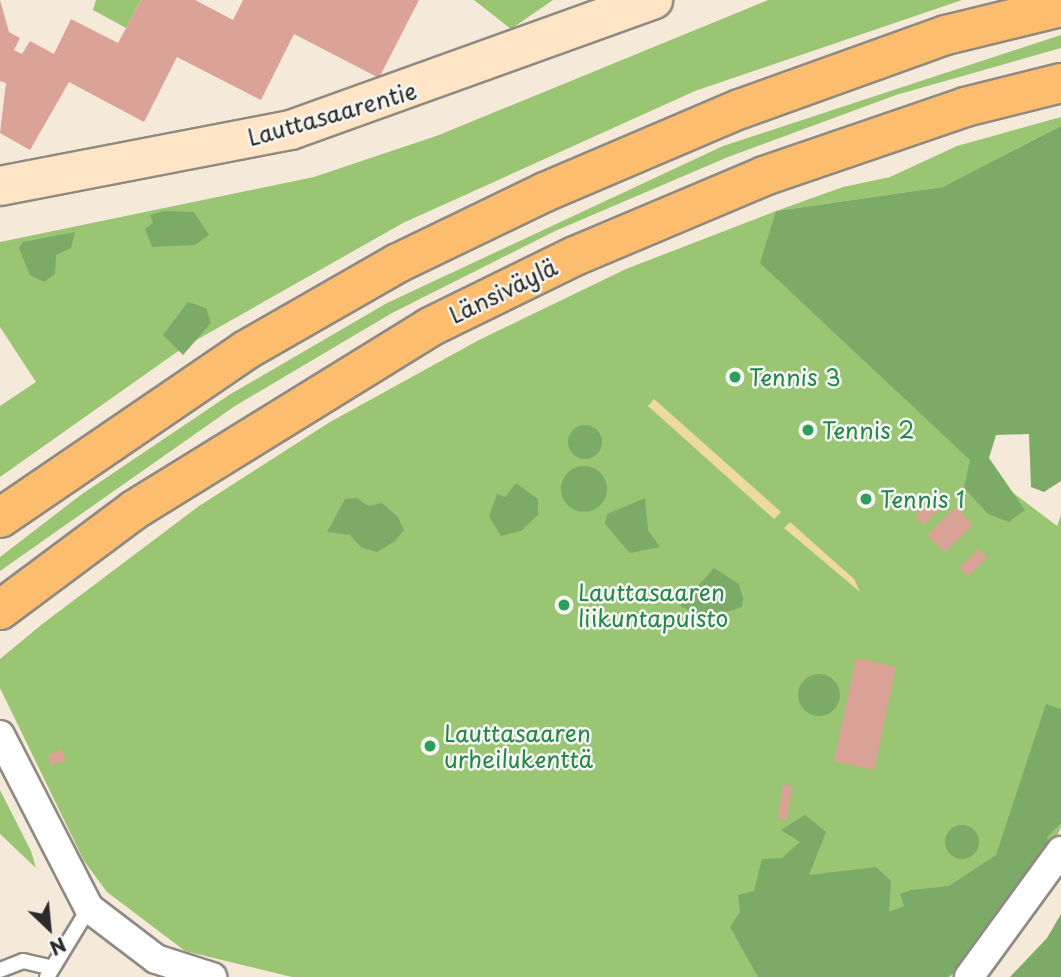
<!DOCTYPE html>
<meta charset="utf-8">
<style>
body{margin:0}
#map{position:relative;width:1061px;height:977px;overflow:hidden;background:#f5e9d9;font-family:"Playpen Sans",sans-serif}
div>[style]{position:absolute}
.green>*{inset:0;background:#9ac674}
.forest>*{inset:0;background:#7bab66}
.round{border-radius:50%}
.sand>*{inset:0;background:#eeda9e}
.building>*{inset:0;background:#dba298}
.roads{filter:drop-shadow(2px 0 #908a82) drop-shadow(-2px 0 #908a82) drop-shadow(0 2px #908a82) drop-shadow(0 -2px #908a82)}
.service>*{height:14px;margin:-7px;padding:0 7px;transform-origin:7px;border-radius:7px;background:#fff}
.minor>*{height:28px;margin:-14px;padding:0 14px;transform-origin:14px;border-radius:14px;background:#fff}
.secondary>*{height:38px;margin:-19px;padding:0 19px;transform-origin:19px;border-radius:19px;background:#fee5c5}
.motorway>*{height:38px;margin:-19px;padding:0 19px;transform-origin:19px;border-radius:19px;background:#fcbd6f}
.dots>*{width:19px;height:19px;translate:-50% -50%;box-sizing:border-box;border:4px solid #f6f6f2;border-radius:50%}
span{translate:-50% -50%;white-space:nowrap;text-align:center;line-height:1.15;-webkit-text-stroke:5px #f6f6f2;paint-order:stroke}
.street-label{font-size:23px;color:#2b2b2b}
.leisure-label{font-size:23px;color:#27864d}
.left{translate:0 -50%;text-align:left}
.north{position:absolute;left:14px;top:893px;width:70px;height:70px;-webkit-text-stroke:5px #f6f6f2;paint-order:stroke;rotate:154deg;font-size:19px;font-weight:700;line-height:28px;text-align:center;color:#2b2b2b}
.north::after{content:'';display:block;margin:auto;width:24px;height:32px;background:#2b2b2b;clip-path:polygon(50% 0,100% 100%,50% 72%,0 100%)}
</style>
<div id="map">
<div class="green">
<i style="clip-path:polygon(96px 0,141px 0,126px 28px,93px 10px)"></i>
<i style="clip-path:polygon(474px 0,553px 0,511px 29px)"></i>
<i style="clip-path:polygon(768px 0,962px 0,695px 91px,403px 223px,184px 347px,0 477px,0 406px,36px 382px,0 327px,0 242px,314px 177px,439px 135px)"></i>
<i style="clip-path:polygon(1061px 35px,1061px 48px,896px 95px,728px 157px,555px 231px,392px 313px,235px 406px,0 571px,0 557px,82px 494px,229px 395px,387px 303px,723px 146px)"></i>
<i style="clip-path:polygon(1061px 117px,1061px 126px,942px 187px,776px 211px,970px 460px,1057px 526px,1061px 515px,1061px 827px,1051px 851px,964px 966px,950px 977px,292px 977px,185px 951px,107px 892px,84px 861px,0 688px,0 659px,41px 625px,199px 506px,330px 422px,479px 340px,626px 269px,776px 211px,843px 187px,890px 177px,957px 146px)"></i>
<i style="clip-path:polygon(0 790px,31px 851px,36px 868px,0 834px)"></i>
</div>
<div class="forest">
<i style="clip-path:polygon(1061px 126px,1061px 481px,1044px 492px,1031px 487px,1029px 434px,996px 435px,989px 458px,1025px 510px,1009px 522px,988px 514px,964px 488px,970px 460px,760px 263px,776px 211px,942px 187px)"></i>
<i style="clip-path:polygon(163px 211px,194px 212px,209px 235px,195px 245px,152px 247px,145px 229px,153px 223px,150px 215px)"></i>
<i style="clip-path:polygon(75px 232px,71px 248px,56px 255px,55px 274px,44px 282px,30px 275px,19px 248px,23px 242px)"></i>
<i style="clip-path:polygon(188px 302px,206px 308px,211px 323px,183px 355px,163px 335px)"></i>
<i class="round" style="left:568px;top:425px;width:34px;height:34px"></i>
<i class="round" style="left:561px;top:466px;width:46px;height:46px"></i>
<i style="clip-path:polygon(516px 483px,538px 499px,538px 515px,521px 531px,501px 536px,489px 516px,497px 494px,505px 497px)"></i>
<i style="clip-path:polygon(357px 498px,368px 506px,382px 503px,398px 517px,404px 530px,395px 541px,377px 552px,362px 548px,350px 535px,327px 532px,345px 499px)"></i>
<i style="clip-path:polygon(645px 498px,648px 530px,660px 547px,630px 553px,605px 524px,607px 514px)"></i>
<i style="clip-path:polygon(714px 568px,739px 584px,743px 598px,742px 607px,706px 619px,680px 606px)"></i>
<i class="round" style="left:798px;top:674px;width:42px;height:42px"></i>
<i style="clip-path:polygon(1046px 704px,1061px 709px,1061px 823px,1047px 837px,1051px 851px,964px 966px,947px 977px,758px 977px,730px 927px,740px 912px,738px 895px,754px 891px,762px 859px,782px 858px,800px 842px,781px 830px,805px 815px,826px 832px,809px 875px,876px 867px,891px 881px,889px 912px,904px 906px,900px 894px,911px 890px,949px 886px,996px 855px)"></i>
<i class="round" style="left:945px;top:825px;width:34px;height:34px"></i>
<i style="clip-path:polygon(1061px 914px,1061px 977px,1010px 977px,1047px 938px)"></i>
</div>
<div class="sand">
<i style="clip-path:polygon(654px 399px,781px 512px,774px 519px,648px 406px)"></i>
<i style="clip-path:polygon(790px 522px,854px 579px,860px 592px,784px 528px)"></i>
</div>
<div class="building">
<i style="clip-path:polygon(0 0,9px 32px,20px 38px,14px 50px,22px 54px,30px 41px,54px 54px,71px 19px,118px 43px,141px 0,195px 0,233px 20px,243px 0,419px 0,379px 78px,294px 34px,261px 100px,177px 57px,144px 122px,69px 82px,30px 150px,0 133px,6px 83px,0 81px)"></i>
<i style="clip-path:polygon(939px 492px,948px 500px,924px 525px,915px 517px)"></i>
<i style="clip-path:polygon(956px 507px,973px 525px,945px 552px,927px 535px)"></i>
<i style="clip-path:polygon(978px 549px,987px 558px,968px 576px,959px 568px)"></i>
<i style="clip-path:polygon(856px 658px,896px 667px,874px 770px,834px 761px)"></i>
<i style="clip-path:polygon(61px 749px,66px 760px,52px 766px,47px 756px)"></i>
<i style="clip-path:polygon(783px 784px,792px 786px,787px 820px,778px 818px)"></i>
</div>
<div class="roads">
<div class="service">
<i style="left:0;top:970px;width:25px;rotate:-21deg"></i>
<i style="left:23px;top:961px;width:26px;rotate:13deg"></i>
<i style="left:47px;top:977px;width:81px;rotate:-58.7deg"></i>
</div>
<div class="minor">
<i style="left:0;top:735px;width:195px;rotate:62.8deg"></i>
<i style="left:89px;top:908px;width:84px;rotate:37.3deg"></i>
<i style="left:156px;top:959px;width:59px;rotate:17.8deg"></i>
<i style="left:969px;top:977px;width:156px;rotate:-53.9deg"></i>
</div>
<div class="secondary">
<i style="left:0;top:186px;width:296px;rotate:-10.9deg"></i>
<i style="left:291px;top:130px;width:385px;rotate:-19.8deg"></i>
</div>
<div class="motorway">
<i style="left:0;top:518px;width:298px;rotate:-34.3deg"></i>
<i style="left:246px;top:350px;width:175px;rotate:-29.8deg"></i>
<i style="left:398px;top:263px;width:163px;rotate:-25.8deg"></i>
<i style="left:545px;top:192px;width:212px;rotate:-23.1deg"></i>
<i style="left:740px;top:109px;width:219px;rotate:-19.8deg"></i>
<i style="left:946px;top:35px;width:118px;rotate:-13.7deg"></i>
<i style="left:0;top:610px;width:167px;rotate:-36.7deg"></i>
<i style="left:134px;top:510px;width:348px;rotate:-31.7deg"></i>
<i style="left:430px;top:327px;width:161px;rotate:-26.1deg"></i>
<i style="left:575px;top:256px;width:205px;rotate:-22.9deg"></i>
<i style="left:764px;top:176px;width:213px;rotate:-18.9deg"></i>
<i style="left:965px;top:107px;width:99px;rotate:-14deg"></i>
</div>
</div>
<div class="dots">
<i style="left:735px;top:377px;background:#2e9e5b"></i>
<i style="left:808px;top:430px;background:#2e9e5b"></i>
<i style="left:866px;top:499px;background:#2e9e5b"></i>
<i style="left:564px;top:605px;background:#2e9e5b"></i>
<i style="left:430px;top:746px;background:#2e9e5b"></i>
</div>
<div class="street-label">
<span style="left:332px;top:114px;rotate:-16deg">Lauttasaarentie</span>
<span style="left:503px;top:291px;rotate:-26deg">Länsiväylä</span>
</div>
<div class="leisure-label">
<span class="left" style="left:749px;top:377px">Tennis 3</span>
<span class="left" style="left:822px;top:430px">Tennis 2</span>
<span class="left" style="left:880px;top:499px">Tennis 1</span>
<span class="left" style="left:578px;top:605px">Lauttasaaren<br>liikuntapuisto</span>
<span class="left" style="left:444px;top:746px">Lauttasaaren<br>urheilukenttä</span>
</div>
<div class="north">N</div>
</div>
